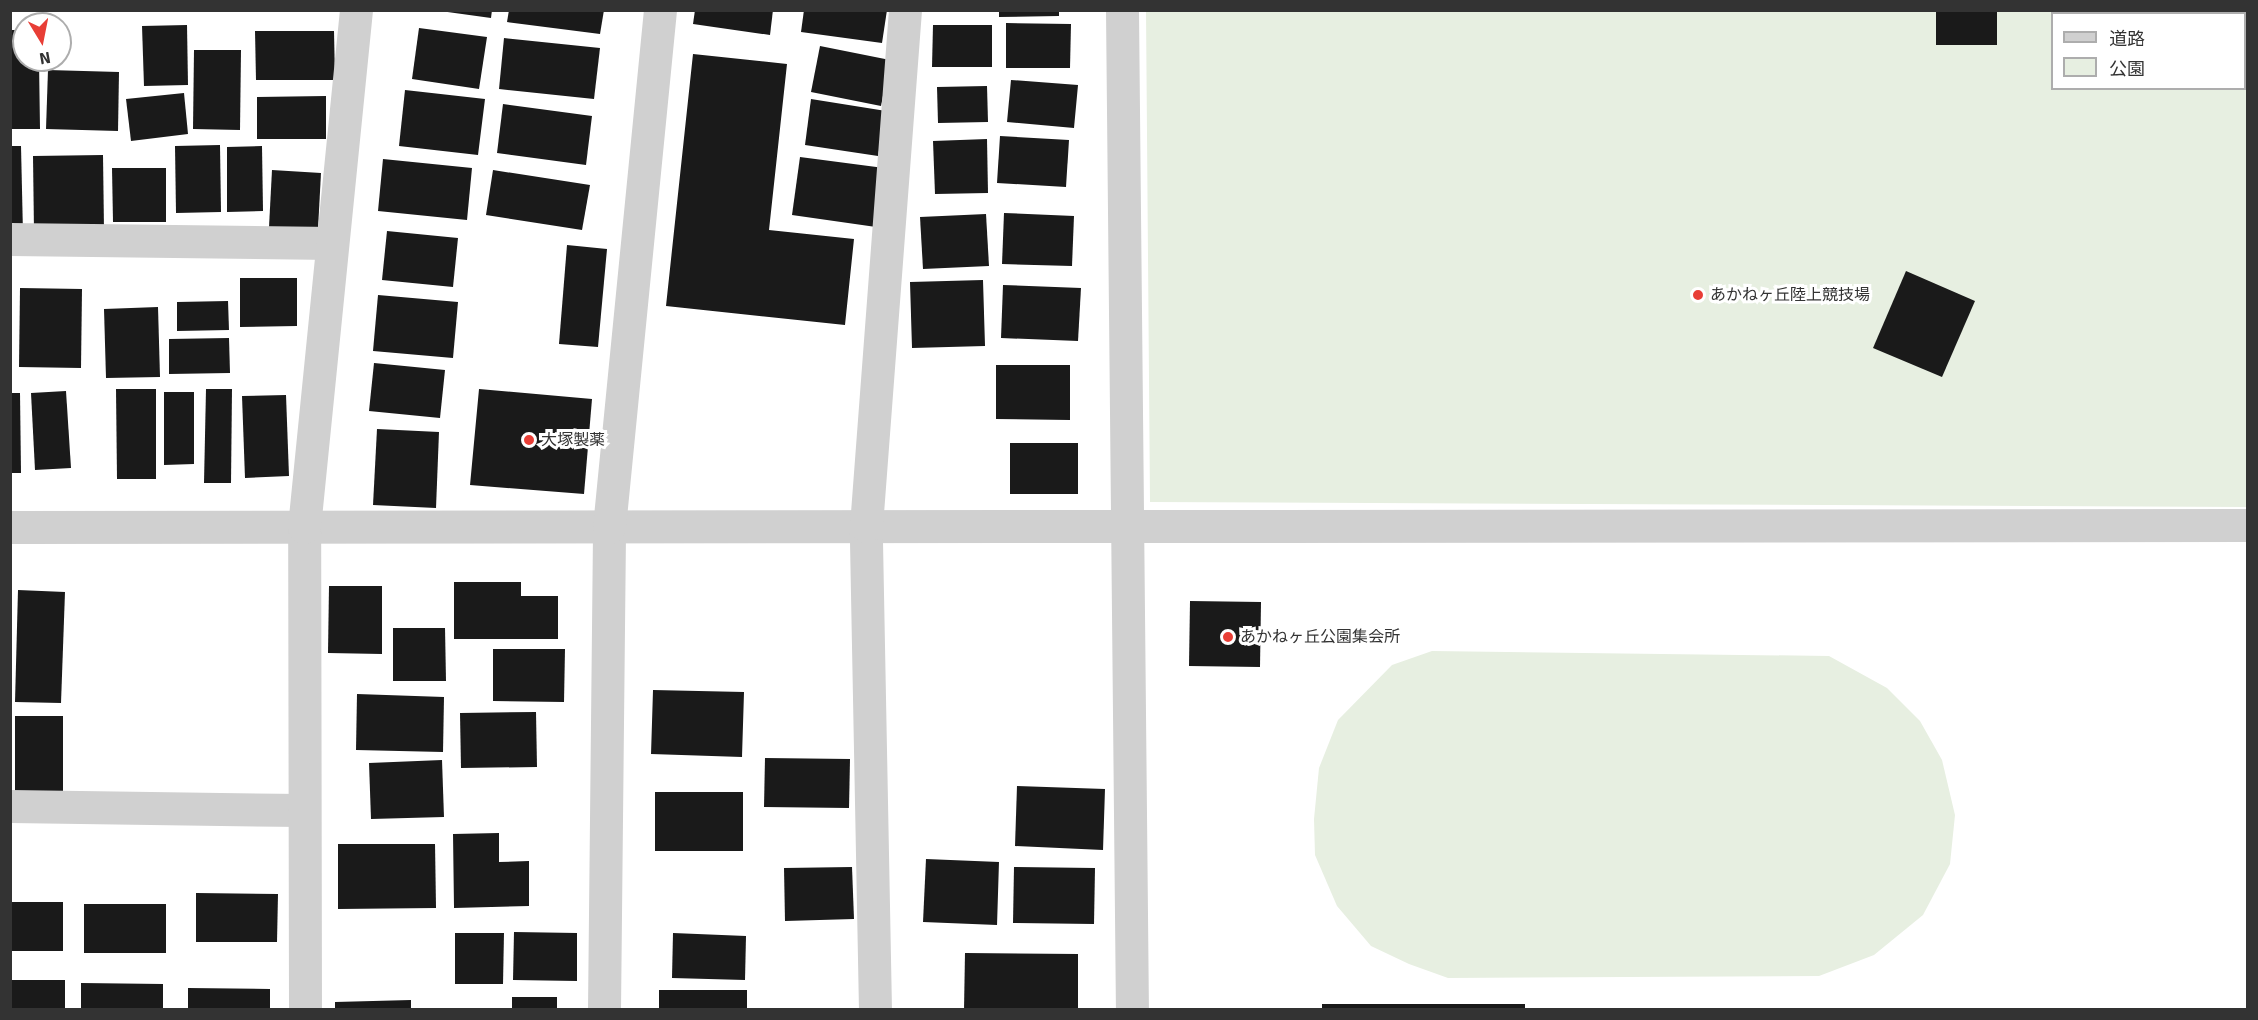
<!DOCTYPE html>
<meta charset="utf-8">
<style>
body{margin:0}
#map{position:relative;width:2258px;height:1020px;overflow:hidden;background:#fff;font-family:Signika,"Noto Sans JP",sans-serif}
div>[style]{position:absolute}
.green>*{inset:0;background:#e7efe1}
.building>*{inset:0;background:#1a1a1a}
.minor>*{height:33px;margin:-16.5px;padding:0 16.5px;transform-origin:16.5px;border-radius:16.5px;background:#d0d0d0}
.dots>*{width:16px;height:16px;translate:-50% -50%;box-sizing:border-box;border:3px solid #fff;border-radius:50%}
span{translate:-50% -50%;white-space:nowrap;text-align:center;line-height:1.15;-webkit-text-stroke:6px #fff;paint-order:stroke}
.poi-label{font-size:16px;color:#333}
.left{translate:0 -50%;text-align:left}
.frame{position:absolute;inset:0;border:12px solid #333;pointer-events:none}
.legend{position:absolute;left:2051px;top:12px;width:195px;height:78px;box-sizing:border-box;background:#fff;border:2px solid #adadad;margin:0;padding:8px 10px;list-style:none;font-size:18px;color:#333}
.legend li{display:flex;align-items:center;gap:12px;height:30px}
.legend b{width:30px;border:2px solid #adadad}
.north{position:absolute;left:12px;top:12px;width:60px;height:60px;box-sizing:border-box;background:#fff;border:2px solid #adadad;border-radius:50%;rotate:170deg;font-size:16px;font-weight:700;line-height:24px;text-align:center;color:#333}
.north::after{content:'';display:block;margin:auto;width:21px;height:27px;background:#e83e36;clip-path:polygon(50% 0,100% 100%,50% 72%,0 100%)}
</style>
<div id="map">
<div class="green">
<i style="clip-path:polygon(evenodd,1146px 11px,2247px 11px,2247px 507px,1150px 502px,1146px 11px,2052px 14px,2244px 14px,2244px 88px,2052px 88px,2052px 14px)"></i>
<i style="clip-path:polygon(1432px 651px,1829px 656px,1887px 688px,1920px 721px,1942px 760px,1955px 815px,1950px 864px,1923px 915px,1874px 955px,1819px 976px,1448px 978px,1409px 964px,1371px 946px,1337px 906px,1315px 855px,1314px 819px,1319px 768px,1338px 720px,1392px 665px)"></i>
</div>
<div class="building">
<i style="clip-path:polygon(433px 10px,492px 10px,491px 18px)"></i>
<i style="clip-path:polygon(509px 10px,604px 10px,600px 34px,507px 22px)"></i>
<i style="clip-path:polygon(695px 10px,773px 10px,770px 35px,693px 24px)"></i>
<i style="clip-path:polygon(804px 10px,887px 10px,882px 43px,801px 32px)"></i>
<i style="clip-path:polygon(999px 10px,1059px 10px,1059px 16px,999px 17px)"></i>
<i style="clip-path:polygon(1936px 10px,1997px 10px,1997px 45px,1936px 45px)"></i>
<i style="clip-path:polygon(1006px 23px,1071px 24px,1070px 68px,1006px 68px)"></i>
<i style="clip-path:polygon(187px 25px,188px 85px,144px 86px,142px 26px)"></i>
<i style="clip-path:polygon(933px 25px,992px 25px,992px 67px,932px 67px)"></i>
<i style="clip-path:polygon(419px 28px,487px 37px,479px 89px,412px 79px)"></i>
<i style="clip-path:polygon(10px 30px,24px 30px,24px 60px,39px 60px,40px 129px,10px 129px)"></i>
<i style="clip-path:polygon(255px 31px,334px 31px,335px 80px,256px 80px)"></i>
<i style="clip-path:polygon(504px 38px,600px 48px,594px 99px,499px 89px)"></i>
<i style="clip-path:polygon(820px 46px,890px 60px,881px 106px,811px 92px)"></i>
<i style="clip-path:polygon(194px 50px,241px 50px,240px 130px,193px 129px)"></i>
<i style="clip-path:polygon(693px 54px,787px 64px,769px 230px,854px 239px,845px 325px,666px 306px)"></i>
<i style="clip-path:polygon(48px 70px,119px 72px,118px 131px,46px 129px)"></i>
<i style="clip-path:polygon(1011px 80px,1078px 85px,1074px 128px,1007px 122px)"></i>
<i style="clip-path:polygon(987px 86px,988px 122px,938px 123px,937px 87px)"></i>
<i style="clip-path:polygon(405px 90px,485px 99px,478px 155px,399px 146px)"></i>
<i style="clip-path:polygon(184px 93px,188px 134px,131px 141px,126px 99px)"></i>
<i style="clip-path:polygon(326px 96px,326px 139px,257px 139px,257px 97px)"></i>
<i style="clip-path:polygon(811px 99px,886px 111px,878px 156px,805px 145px)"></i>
<i style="clip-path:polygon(503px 104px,592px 116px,586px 165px,497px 153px)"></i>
<i style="clip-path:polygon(1000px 136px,1069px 140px,1066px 187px,997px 183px)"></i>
<i style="clip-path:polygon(987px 139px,988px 193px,935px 194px,933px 141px)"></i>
<i style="clip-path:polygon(220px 145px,221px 212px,176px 213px,175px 146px)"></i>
<i style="clip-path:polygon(10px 146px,21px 146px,23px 234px,10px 234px)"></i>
<i style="clip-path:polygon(262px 146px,263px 211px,227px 212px,227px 147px)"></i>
<i style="clip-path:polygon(103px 155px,104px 230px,34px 232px,33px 156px)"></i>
<i style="clip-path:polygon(800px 157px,884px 168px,876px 227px,792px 215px)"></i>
<i style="clip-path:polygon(383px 159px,472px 168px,467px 220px,378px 211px)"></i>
<i style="clip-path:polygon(112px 168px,166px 168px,166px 222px,113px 222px)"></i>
<i style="clip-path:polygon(272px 170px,321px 173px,318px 229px,269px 227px)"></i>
<i style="clip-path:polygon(493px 170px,590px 185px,582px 230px,486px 215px)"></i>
<i style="clip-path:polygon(1004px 213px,1074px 216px,1072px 266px,1002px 264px)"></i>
<i style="clip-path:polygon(986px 214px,989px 266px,923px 269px,920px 217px)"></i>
<i style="clip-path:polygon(387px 231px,458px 238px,453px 287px,382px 280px)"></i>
<i style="clip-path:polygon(567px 245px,607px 249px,598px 347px,559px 344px)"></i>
<i style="clip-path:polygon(1906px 271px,1975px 301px,1942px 377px,1873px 348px)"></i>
<i style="clip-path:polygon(240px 278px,297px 278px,297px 326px,240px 327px)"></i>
<i style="clip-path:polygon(983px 280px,985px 346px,912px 348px,910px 282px)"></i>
<i style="clip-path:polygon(1003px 285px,1081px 288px,1078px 341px,1001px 338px)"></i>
<i style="clip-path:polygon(20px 288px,82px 289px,81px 368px,19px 367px)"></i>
<i style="clip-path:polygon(378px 295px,458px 302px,453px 358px,373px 351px)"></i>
<i style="clip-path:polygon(228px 301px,229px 330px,177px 331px,177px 302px)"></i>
<i style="clip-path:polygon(158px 307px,160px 377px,106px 378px,104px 309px)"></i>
<i style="clip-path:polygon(229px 338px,230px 373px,169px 374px,169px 339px)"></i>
<i style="clip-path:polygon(374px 363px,445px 370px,440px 418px,369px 411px)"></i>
<i style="clip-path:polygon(996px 365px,1070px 365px,1070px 420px,996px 419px)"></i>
<i style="clip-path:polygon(116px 389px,156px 389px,156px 479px,117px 479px)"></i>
<i style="clip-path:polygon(206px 389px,232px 389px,231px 483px,204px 483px)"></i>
<i style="clip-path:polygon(479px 389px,592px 399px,584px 494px,470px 485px)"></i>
<i style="clip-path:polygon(66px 391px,71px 468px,35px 470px,31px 393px)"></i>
<i style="clip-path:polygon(164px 392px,194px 392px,194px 464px,164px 465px)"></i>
<i style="clip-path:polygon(10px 393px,20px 393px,21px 473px,10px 473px)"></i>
<i style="clip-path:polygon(286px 395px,289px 476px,245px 478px,242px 396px)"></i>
<i style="clip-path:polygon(377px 429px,439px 432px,436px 508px,373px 505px)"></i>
<i style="clip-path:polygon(1010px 443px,1078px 443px,1078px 494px,1010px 494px)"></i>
<i style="clip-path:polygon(454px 582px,521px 582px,521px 596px,558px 596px,558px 639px,454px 639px)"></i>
<i style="clip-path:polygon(329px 586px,382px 586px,382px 654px,328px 653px)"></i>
<i style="clip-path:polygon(18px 590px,65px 592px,61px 703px,15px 702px)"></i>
<i style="clip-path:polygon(1190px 601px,1261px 602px,1260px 667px,1189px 666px)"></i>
<i style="clip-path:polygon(393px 628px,445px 628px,446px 681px,393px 681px)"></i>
<i style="clip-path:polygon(493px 649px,565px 649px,564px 702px,493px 701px)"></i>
<i style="clip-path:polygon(653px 690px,744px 692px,742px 757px,651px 754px)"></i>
<i style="clip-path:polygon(357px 694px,444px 697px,443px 752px,356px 750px)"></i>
<i style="clip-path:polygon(536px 712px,537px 767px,461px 768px,460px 713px)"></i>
<i style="clip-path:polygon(15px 716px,63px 716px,63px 795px,15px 795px)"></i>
<i style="clip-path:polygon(765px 758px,850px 759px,849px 808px,764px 807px)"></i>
<i style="clip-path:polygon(442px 760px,444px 817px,371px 819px,369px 763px)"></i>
<i style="clip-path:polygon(1017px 786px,1105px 789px,1103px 850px,1015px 846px)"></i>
<i style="clip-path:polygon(655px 792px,743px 792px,743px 851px,655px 851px)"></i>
<i style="clip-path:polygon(499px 833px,499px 862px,529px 861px,529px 906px,454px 908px,453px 834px)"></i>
<i style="clip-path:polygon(338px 844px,435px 844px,436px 908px,338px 909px)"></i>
<i style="clip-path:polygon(926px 859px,999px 862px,997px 925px,923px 922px)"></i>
<i style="clip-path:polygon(852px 867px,854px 919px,785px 921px,784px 868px)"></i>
<i style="clip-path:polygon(1014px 867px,1095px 868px,1094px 924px,1013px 923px)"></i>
<i style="clip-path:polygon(196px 893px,278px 894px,277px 942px,196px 942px)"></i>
<i style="clip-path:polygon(10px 902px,63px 902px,63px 951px,10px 951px)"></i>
<i style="clip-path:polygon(84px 904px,166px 904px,166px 953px,84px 953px)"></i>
<i style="clip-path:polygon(514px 932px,577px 933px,577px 981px,513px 980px)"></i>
<i style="clip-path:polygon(455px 933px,504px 933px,503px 984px,455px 984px)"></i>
<i style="clip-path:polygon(673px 933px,746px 936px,745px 980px,672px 978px)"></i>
<i style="clip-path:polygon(965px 953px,1078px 954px,1078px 1010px,964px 1010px)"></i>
<i style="clip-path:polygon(10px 980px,65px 980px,65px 1010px,10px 1010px)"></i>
<i style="clip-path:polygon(81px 983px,163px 984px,163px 1010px,81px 1010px)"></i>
<i style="clip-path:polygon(188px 988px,270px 989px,270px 1010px,188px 1010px)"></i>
<i style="clip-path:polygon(659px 990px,747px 990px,747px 1010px,659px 1010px)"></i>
<i style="clip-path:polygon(512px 997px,557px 997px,557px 1010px,512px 1010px)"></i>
<i style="clip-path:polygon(411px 1000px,411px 1010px,335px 1010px,335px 1002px)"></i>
<i style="clip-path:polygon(1322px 1004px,1525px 1004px,1525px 1010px,1322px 1010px)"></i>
</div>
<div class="minor">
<i style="left:1122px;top:10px;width:1000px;rotate:89.43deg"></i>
<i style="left:10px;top:239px;width:322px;rotate:0.7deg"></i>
<i style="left:10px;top:527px;width:2238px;rotate:-0.05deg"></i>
<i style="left:10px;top:806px;width:293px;rotate:0.8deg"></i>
<i style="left:305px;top:1010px;width:483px;rotate:-90.1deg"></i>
<i style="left:304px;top:527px;width:520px;rotate:-84.26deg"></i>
<i style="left:604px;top:1010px;width:483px;rotate:-89.4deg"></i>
<i style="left:609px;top:527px;width:520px;rotate:-84.37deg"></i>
<i style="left:875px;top:1010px;width:484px;rotate:-91.1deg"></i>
<i style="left:866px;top:526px;width:517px;rotate:-85.68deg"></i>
</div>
<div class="dots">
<i style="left:1698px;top:295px;background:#e83e36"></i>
<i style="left:529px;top:440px;background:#e83e36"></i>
<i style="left:1228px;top:637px;background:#e83e36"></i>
</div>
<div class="poi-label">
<span class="left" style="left:1710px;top:295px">あかねヶ丘陸上競技場</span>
<span class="left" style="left:541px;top:440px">大塚製薬</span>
<span class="left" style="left:1240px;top:637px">あかねヶ丘公園集会所</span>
</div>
<div class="frame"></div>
<ul class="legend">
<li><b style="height:8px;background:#d0d0d0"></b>道路</li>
<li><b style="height:16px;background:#e7efe1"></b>公園</li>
</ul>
<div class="north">N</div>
</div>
